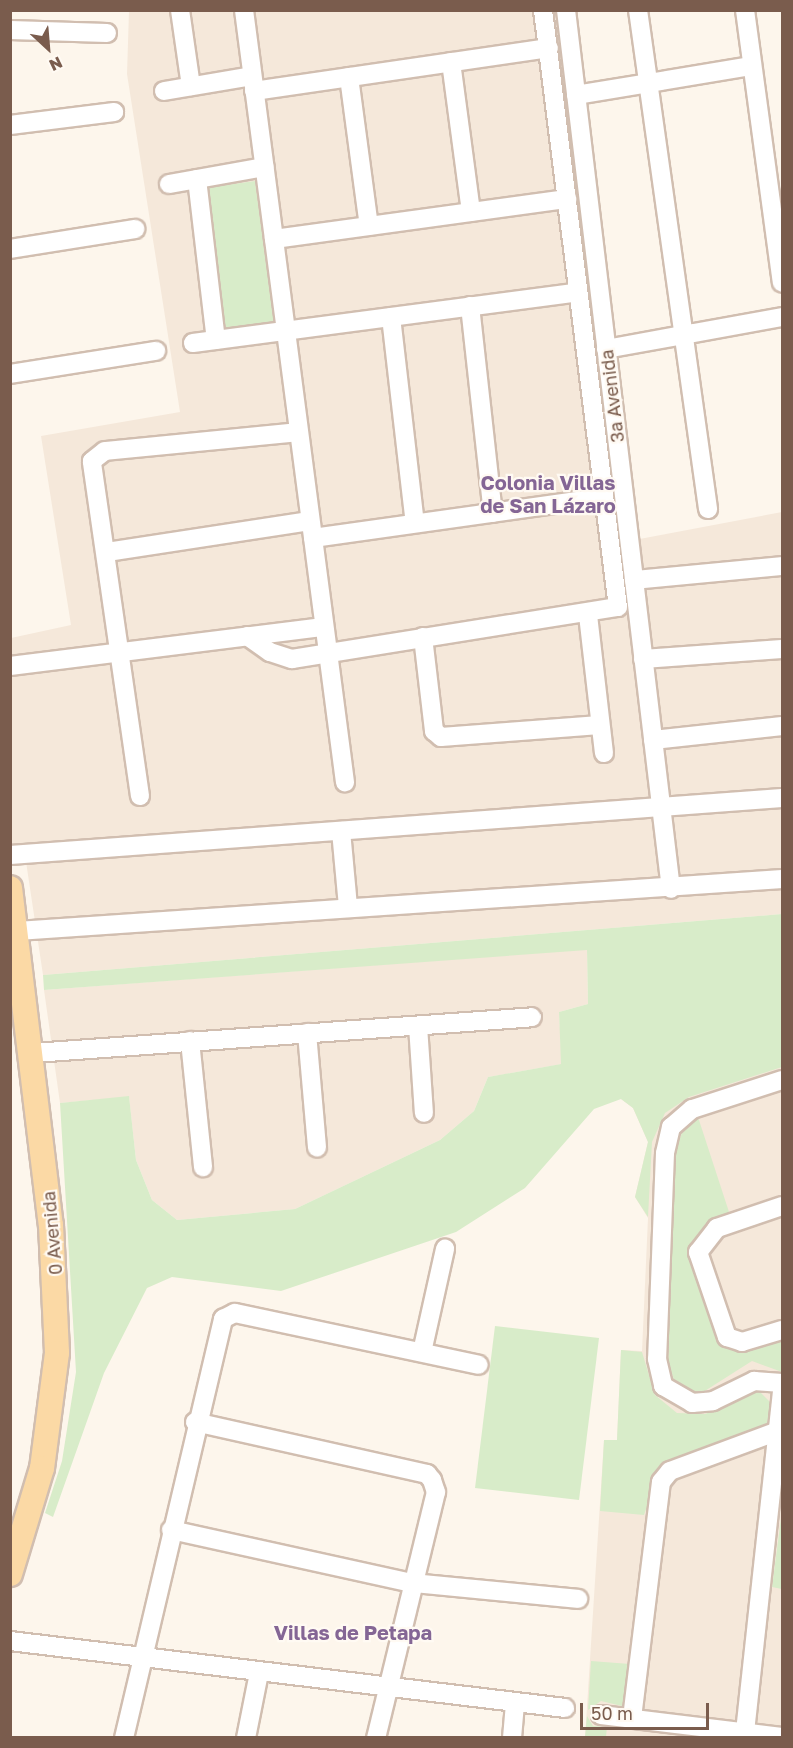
<!DOCTYPE html>
<meta charset="utf-8">
<style>
body{margin:0}
#map{position:relative;width:793px;height:1748px;overflow:hidden;background:#fdf6ec;font-family:"Golos Text",sans-serif}
div>[style]{position:absolute}
.residential>*{inset:0;background:#f5e8da}
.green>*{inset:0;background:#d8ecc9}
.roads{filter:drop-shadow(2px 0 #d1beb0) drop-shadow(-2px 0 #d1beb0) drop-shadow(0 2px #d1beb0) drop-shadow(0 -2px #d1beb0)}
.minor>*{height:18px;margin:-9px;padding:0 9px;transform-origin:9px;border-radius:9px;background:#fff}
.major>*{height:24px;margin:-12px;padding:0 12px;transform-origin:12px;border-radius:12px;background:#fbd9a5}
span{translate:-50% -50%;white-space:nowrap;text-align:center;line-height:1.15;-webkit-text-stroke:4.5px #fffaf3;paint-order:stroke}
.street-label{font-size:18px;color:#7a5c4d}
.neighbourhood-label{font-size:20px;color:#846695;font-weight:700}
.frame{position:absolute;inset:0;border:12px solid #7a5c4d;pointer-events:none}
.north{position:absolute;left:18px;top:18px;width:60px;height:60px;-webkit-text-stroke:4px #fffaf3;paint-order:stroke;rotate:154deg;font-size:16px;font-weight:700;line-height:24px;text-align:center;color:#7a5c4d}
.north::after{content:'';display:block;margin:auto;width:21px;height:27px;background:#7a5c4d;clip-path:polygon(50% 0,100% 100%,50% 72%,0 100%)}
.scale{position:absolute;left:580px;top:1703px;width:129px;height:27px;box-sizing:border-box;border:3px solid #7a5c4d;border-top:0;padding-left:8px;font-size:18px;line-height:21px;white-space:nowrap;color:#7a5c4d;-webkit-text-stroke:4px #fffaf3;paint-order:stroke}
</style>
<div id="map">
<div class="residential">
<i style="clip-path:polygon(129px 11px,565px 11px,629px 541px,782px 512px,782px 914px,43px 975px,25px 855px,11px 855px,11px 638px,71px 625px,41px 436px,180px 412px,127px 74px)"></i>
<i style="clip-path:polygon(782px 946px,782px 1737px,585px 1738px,604px 1440px,617px 1440px,621px 1350px,642px 1351px,648px 1218px,635px 1197px,648px 1142px,633px 1108px,621px 1099px)"></i>
<i style="clip-path:polygon(587px 949px,588px 1004px,559px 1012px,562px 1064px,488px 1077px,474px 1111px,440px 1140px,295px 1209px,177px 1220px,152px 1200px,136px 1160px,129px 1097px,60px 1103px,44px 990px)"></i>
</div>
<div class="green">
<i style="clip-path:polygon(255px 181px,274px 323px,223px 330px,205px 188px)"></i>
<i style="clip-path:polygon(782px 914px,782px 1067px,689px 1097px,665px 1113px,652px 1142px,648px 1217px,635px 1197px,648px 1142px,633px 1108px,621px 1099px,594px 1109px,525px 1188px,456px 1232px,281px 1291px,172px 1277px,147px 1288px,104px 1373px,53px 1517px,45px 1513px,62px 1461px,76px 1372px,60px 1103px,129px 1096px,136px 1160px,152px 1200px,177px 1220px,295px 1209px,440px 1140px,474px 1111px,488px 1077px,561px 1064px,559px 1012px,588px 1004px,587px 950px,44px 990px,43px 975px)"></i>
<i style="clip-path:polygon(698px 1117px,729px 1212px,706px 1225px,692px 1248px,713px 1330px,718px 1338px,782px 1337px,782px 1372px,752px 1361px,700px 1394px,675px 1383px,668px 1363px,675px 1151px,684px 1127px)"></i>
<i style="clip-path:polygon(495px 1326px,599px 1338px,579px 1500px,475px 1488px)"></i>
<i style="clip-path:polygon(621px 1350px,642px 1352px,655px 1395px,677px 1413px,705px 1414px,759px 1391px,772px 1404px,766px 1426px,661px 1467px,644px 1515px,600px 1511px,604px 1440px,617px 1440px)"></i>
<i style="clip-path:polygon(782px 1511px,782px 1589px,772px 1587px)"></i>
<i style="clip-path:polygon(591px 1661px,630px 1664px,626px 1707px,601px 1701px,588px 1710px)"></i>
<i style="clip-path:polygon(587px 1716px,593px 1726px,607px 1727px,606px 1737px,585px 1737px)"></i>
</div>
<div class="roads">
<div class="minor">
<i style="left:180px;top:10px;width:77px;rotate:81.8deg"></i>
<i style="left:244px;top:10px;width:779px;rotate:82.55deg"></i>
<i style="left:566px;top:10px;width:885px;rotate:83.19deg"></i>
<i style="left:638px;top:10px;width:504px;rotate:82.01deg"></i>
<i style="left:745px;top:10px;width:275px;rotate:82.3deg"></i>
<i style="left:10px;top:30px;width:97px;rotate:1.8deg"></i>
<i style="left:451px;top:62px;width:151px;rotate:82.4deg"></i>
<i style="left:349px;top:77px;width:150px;rotate:82.4deg"></i>
<i style="left:164px;top:91px;width:89px;rotate:-9.7deg"></i>
<i style="left:254px;top:91px;width:298px;rotate:-8.3deg"></i>
<i style="left:576px;top:95px;width:178px;rotate:-9.4deg"></i>
<i style="left:10px;top:125px;width:105px;rotate:-7.1deg"></i>
<i style="left:197px;top:179px;width:162px;rotate:83.3deg"></i>
<i style="left:169px;top:184px;width:97px;rotate:-10.1deg"></i>
<i style="left:274px;top:239px;width:296px;rotate:-7.8deg"></i>
<i style="left:10px;top:249px;width:127px;rotate:-9.1deg"></i>
<i style="left:470px;top:306px;width:208px;rotate:83.7deg"></i>
<i style="left:391px;top:317px;width:207px;rotate:83.4deg"></i>
<i style="left:193px;top:343px;width:388px;rotate:-7.5deg"></i>
<i style="left:606px;top:349px;width:179px;rotate:-10.3deg"></i>
<i style="left:10px;top:374px;width:148px;rotate:-9deg"></i>
<i style="left:313px;top:538px;width:294px;rotate:-8deg"></i>
<i style="left:107px;top:552px;width:205px;rotate:-8.7deg"></i>
<i style="left:634px;top:580px;width:149px;rotate:-5.4deg"></i>
<i style="left:588px;top:615px;width:139px;rotate:83.4deg"></i>
<i style="left:247px;top:636px;width:28px;rotate:35deg"></i>
<i style="left:270px;top:652px;width:23px;rotate:18deg"></i>
<i style="left:292px;top:659px;width:330px;rotate:-9.1deg"></i>
<i style="left:618px;top:607px;width:602px;rotate:-97.16deg"></i>
<i style="left:423px;top:637px;width:95px;rotate:83.3deg"></i>
<i style="left:434px;top:731px;width:9px;rotate:41deg"></i>
<i style="left:441px;top:737px;width:159px;rotate:-4.3deg"></i>
<i style="left:643px;top:659px;width:139px;rotate:-4.1deg"></i>
<i style="left:10px;top:666px;width:316px;rotate:-7.1deg"></i>
<i style="left:653px;top:740px;width:130px;rotate:-6.2deg"></i>
<i style="left:140px;top:796px;width:338px;rotate:-98.2deg"></i>
<i style="left:92px;top:461px;width:16px;rotate:-38deg"></i>
<i style="left:105px;top:451px;width:194px;rotate:-5.6deg"></i>
<i style="left:341px;top:831px;width:76px;rotate:84.7deg"></i>
<i style="left:10px;top:855px;width:774px;rotate:-4.22deg"></i>
<i style="left:17px;top:931px;width:767px;rotate:-3.89deg"></i>
<i style="left:418px;top:1026px;width:87px;rotate:86.1deg"></i>
<i style="left:307px;top:1033px;width:115px;rotate:85deg"></i>
<i style="left:190px;top:1041px;width:127px;rotate:84.1deg"></i>
<i style="left:34px;top:1053px;width:499px;rotate:-4.1deg"></i>
<i style="left:782px;top:1080px;width:95px;rotate:162.1deg"></i>
<i style="left:692px;top:1109px;width:28px;rotate:139deg"></i>
<i style="left:671px;top:1127px;width:27px;rotate:103deg"></i>
<i style="left:665px;top:1153px;width:206px;rotate:92.2deg"></i>
<i style="left:657px;top:1359px;width:28px;rotate:77deg"></i>
<i style="left:663px;top:1386px;width:34px;rotate:30deg"></i>
<i style="left:692px;top:1403px;width:21px;rotate:-5deg"></i>
<i style="left:713px;top:1401px;width:46px;rotate:-26deg"></i>
<i style="left:754px;top:1381px;width:28px;rotate:4deg"></i>
<i style="left:782px;top:1206px;width:69px;rotate:161.3deg"></i>
<i style="left:717px;top:1228px;width:31px;rotate:128deg"></i>
<i style="left:698px;top:1252px;width:90px;rotate:71.2deg"></i>
<i style="left:727px;top:1337px;width:16px;rotate:18deg"></i>
<i style="left:742px;top:1342px;width:42px;rotate:-16.7deg"></i>
<i style="left:422px;top:1352px;width:106px;rotate:-77.4deg"></i>
<i style="left:195px;top:1422px;width:238px;rotate:12.6deg"></i>
<i style="left:427px;top:1474px;width:8px;rotate:50deg"></i>
<i style="left:432px;top:1480px;width:13px;rotate:72deg"></i>
<i style="left:436px;top:1492px;width:253px;rotate:103.7deg"></i>
<i style="left:171px;top:1530px;width:248px;rotate:12.4deg"></i>
<i style="left:413px;top:1583px;width:166px;rotate:5.5deg"></i>
<i style="left:10px;top:1641px;width:559px;rotate:6.88deg"></i>
<i style="left:601px;top:1715px;width:182px;rotate:6.9deg"></i>
<i style="left:632px;top:1718px;width:238px;rotate:-83deg"></i>
<i style="left:661px;top:1482px;width:14px;rotate:-51deg"></i>
<i style="left:670px;top:1471px;width:115px;rotate:-20.3deg"></i>
<i style="left:745px;top:1732px;width:343px;rotate:-83.8deg"></i>
<i style="left:124px;top:1738px;width:431px;rotate:-76.7deg"></i>
<i style="left:223px;top:1319px;width:13px;rotate:-27deg"></i>
<i style="left:235px;top:1313px;width:249px;rotate:12deg"></i>
<i style="left:246px;top:1738px;width:66px;rotate:-78.7deg"></i>
<i style="left:512px;top:1738px;width:36px;rotate:-85deg"></i>
</div>
<div class="major">
<i style="left:10px;top:888px;width:339px;rotate:83.1deg"></i>
<i style="left:51px;top:1225px;width:128px;rotate:87.3deg"></i>
<i style="left:57px;top:1353px;width:116px;rotate:97.4deg"></i>
<i style="left:42px;top:1468px;width:111px;rotate:106.8deg"></i>
</div>
</div>
<div class="street-label">
<span style="left:612px;top:396px;rotate:-97deg">3a Avenida</span>
<span style="left:52px;top:1233px;rotate:-95deg">0 Avenida</span>
</div>
<div class="neighbourhood-label">
<span style="left:548px;top:494px">Colonia Villas<br>de San Lázaro</span>
<span style="left:353px;top:1632px">Villas de Petapa</span>
</div>
<div class="frame"></div>
<div class="north">N</div>
<div class="scale">50 m</div>
</div>
